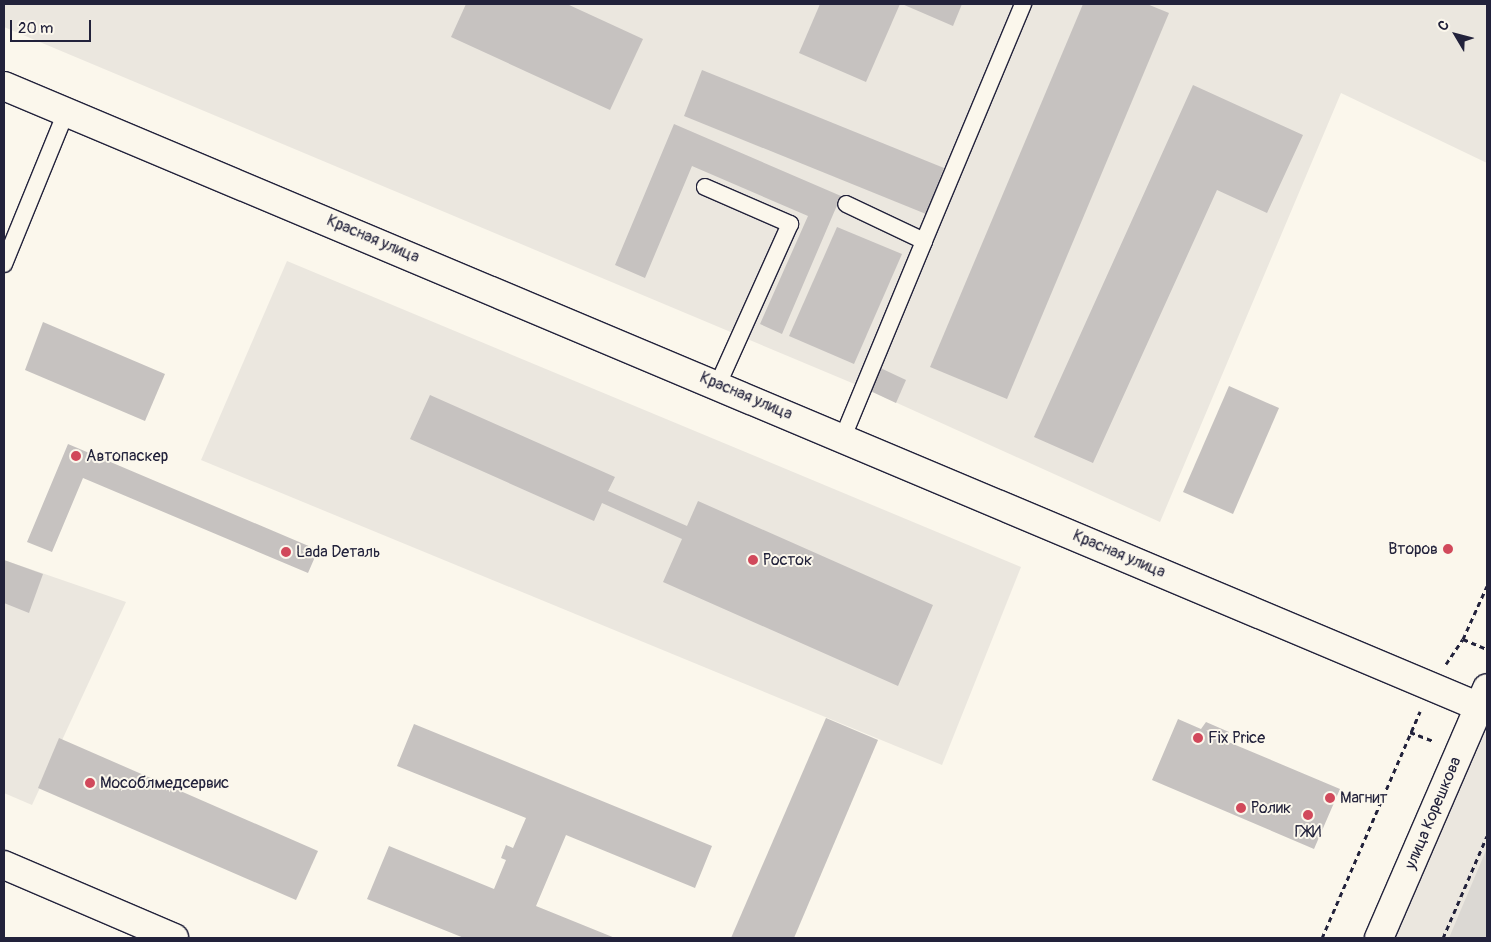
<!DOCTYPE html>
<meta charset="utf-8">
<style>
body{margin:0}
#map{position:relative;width:1491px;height:942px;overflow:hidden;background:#fbf7ec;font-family:Pangolin,sans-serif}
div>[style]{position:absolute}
.built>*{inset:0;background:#ebe7df}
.green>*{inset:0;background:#dbd8d3}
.building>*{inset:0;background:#c6c2c0}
.path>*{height:3px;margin-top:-1.5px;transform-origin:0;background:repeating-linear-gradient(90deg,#22223b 0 5px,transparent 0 9px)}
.roads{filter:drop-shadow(1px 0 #22223b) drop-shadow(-1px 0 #22223b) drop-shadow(0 1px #22223b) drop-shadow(0 -1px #22223b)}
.service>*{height:16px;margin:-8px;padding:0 8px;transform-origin:8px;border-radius:8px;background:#fbf7ec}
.tertiary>*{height:28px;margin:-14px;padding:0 14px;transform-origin:14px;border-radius:14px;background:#fbf7ec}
.secondary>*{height:28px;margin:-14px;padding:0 14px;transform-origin:14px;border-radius:14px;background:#fbf7ec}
.dots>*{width:14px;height:14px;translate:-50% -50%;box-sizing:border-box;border:2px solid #fbf7ec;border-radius:50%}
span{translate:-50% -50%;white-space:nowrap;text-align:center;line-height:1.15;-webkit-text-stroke:4px #fbf7ec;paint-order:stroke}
.street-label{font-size:16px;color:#22223b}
.poi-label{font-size:16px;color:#22223b}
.left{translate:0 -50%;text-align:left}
.right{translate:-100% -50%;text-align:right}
.frame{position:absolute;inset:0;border:5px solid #22223b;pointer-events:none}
.north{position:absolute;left:1431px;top:10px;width:50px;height:50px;-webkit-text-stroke:4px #fbf7ec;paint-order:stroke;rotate:307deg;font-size:14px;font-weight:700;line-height:20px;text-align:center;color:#22223b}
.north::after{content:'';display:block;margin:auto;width:18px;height:22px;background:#22223b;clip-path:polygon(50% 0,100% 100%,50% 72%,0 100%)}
.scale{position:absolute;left:10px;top:20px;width:81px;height:22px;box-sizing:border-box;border:2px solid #22223b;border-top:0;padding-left:6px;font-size:15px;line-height:18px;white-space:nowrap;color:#22223b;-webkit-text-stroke:4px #fbf7ec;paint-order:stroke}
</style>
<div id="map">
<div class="built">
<i style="clip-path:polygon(4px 4px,1487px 4px,1487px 163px,1341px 93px,1160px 522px,864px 388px,4px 27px)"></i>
<i style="clip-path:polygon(287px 261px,1021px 567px,942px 765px,201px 460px)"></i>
<i style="clip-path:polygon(4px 560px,126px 602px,32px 805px,4px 793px)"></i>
<i style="clip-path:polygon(1487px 710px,1487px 938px,1379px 938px)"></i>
</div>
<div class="green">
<i style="clip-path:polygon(1487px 848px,1487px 938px,1449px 938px)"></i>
</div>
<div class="building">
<i style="clip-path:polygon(466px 4px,567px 4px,643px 39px,610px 110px,451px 37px)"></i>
<i style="clip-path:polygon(820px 4px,900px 4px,866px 82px,799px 53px)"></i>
<i style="clip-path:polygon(902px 4px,962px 4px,953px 26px)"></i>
<i style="clip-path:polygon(1083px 4px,1147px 4px,1169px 13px,1007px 399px,930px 367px)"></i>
<i style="clip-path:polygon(702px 70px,944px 168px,926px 214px,684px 116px)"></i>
<i style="clip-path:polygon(1193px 85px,1303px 135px,1267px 213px,1217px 190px,1093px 463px,1034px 437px)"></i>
<i style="clip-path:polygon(674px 124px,841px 196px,782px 334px,760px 324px,808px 216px,692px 166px,645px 278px,615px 265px)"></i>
<i style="clip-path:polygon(837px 227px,902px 254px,854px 364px,789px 336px)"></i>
<i style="clip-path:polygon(43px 322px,165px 374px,145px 421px,25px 370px)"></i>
<i style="clip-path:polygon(874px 365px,906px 380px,896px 403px,864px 388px)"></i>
<i style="clip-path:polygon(1229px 386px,1279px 408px,1233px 514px,1183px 492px)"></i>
<i style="clip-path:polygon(430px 395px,615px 477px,608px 491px,687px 526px,698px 501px,933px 605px,898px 686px,663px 582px,682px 539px,602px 503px,594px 521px,410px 439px)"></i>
<i style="clip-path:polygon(68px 444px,318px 550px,308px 573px,83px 478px,52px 552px,27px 542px)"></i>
<i style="clip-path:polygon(4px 560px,43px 574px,29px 613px,4px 603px)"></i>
<i style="clip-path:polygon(826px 718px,878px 740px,794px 938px,731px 938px)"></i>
<i style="clip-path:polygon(1178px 719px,1201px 729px,1206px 722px,1229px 732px,1226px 741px,1340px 789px,1314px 849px,1152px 780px)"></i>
<i style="clip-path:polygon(414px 724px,712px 846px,695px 888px,566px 835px,536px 906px,615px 938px,464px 938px,367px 899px,389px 846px,494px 889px,506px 860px,501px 858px,506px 845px,513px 848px,526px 818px,397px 766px)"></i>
<i style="clip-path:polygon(59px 738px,318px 851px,296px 900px,38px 788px)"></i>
</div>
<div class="path">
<i style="left:1463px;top:639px;width:26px;rotate:23deg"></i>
<i style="left:1446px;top:664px;width:30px;rotate:-56deg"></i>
<i style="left:1463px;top:639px;width:58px;rotate:-65.6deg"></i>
<i style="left:1410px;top:732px;width:26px;rotate:21deg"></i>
<i style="left:1322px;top:938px;width:247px;rotate:-66.6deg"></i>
<i style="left:1443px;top:938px;width:111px;rotate:-66.7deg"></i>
</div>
<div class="roads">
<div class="service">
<i style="left:705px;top:187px;width:93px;rotate:23.5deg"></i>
<i style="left:790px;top:224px;width:175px;rotate:114.2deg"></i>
<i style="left:924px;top:241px;width:257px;rotate:-67.3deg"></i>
<i style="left:4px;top:264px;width:164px;rotate:-67.8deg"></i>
<i style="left:843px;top:437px;width:212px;rotate:-67.5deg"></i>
<i style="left:924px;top:241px;width:86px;rotate:-154.6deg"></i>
</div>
<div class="tertiary">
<i style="left:4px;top:865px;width:185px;rotate:23.2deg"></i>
</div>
<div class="secondary">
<i style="left:4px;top:86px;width:1609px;rotate:22.82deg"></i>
<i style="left:1379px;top:938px;width:272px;rotate:-66.6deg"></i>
</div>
</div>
<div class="dots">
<i style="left:76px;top:456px;background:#d1495b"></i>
<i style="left:1448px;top:549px;background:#d1495b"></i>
<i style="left:286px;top:552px;background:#d1495b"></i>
<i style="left:753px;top:560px;background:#d1495b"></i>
<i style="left:1198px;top:738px;background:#d1495b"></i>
<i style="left:90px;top:783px;background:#d1495b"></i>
<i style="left:1330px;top:798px;background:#d1495b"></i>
<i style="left:1241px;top:808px;background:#d1495b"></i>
<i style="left:1308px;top:815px;background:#d1495b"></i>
</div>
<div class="street-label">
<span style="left:373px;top:239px;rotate:23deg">Красная улица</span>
<span style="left:746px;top:396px;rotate:23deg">Красная улица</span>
<span style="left:1119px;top:554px;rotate:23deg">Красная улица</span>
<span style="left:1433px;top:813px;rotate:-67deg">улица Корешкова</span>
</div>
<div class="poi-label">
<span class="left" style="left:86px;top:456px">Автопаскер</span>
<span class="right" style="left:1438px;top:549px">Второв</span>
<span class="left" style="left:296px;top:552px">Lada Dеталь</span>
<span class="left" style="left:763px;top:560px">Росток</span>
<span class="left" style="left:1208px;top:738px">Fix Price</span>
<span class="left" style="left:100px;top:783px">Мособлмедсервис</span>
<span class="left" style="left:1340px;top:798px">Магнит</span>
<span class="left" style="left:1251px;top:808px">Ролик</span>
<span style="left:1308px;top:832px">ГЖИ</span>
</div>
<div class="frame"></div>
<div class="north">С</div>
<div class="scale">20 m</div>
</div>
